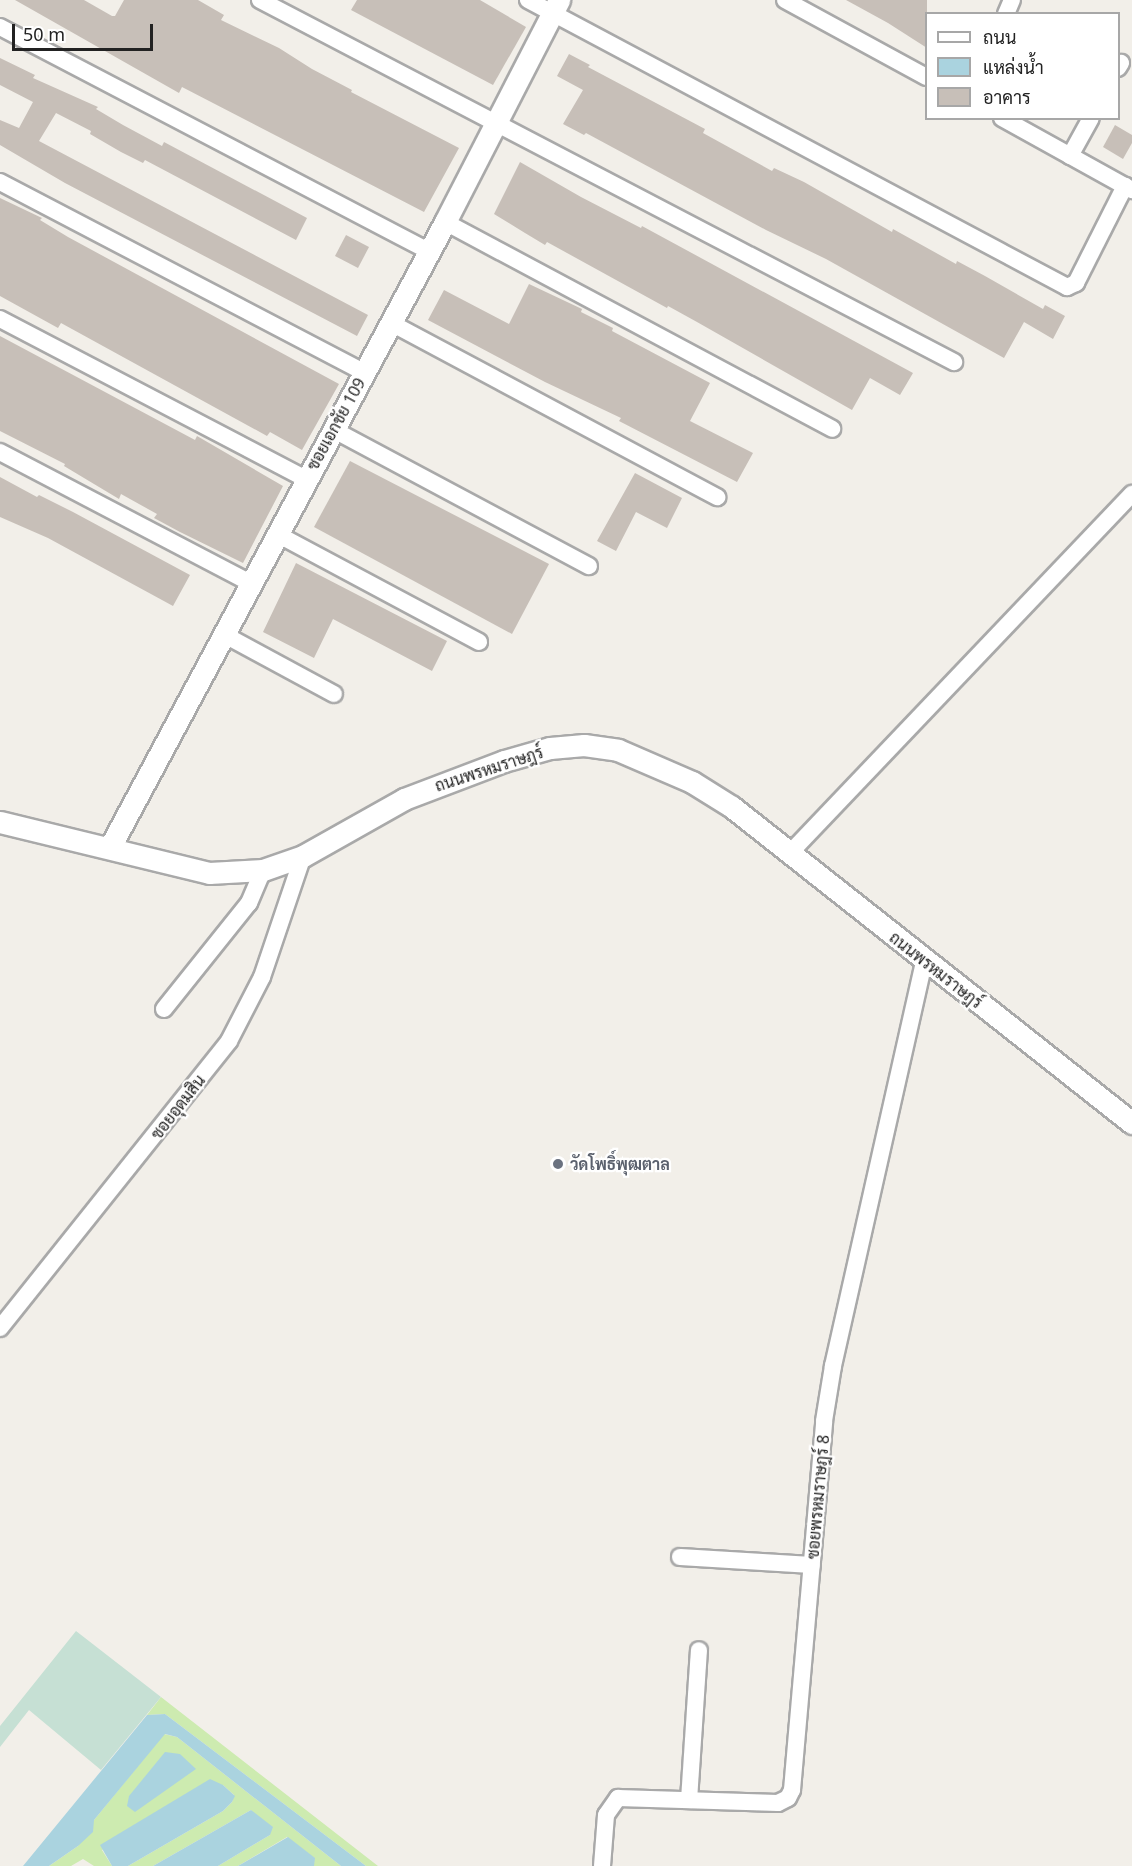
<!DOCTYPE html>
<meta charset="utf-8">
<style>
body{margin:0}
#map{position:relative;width:1132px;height:1866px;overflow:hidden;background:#f2efe9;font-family:"Noto Sans",Sarabun,sans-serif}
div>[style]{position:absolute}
.grass>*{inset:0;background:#cdebb0}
.wetland>*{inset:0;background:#c6e0d4}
.water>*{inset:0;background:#aad3df}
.building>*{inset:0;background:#c7bfb8}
.roads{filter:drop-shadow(2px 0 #a9a9a9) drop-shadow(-2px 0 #a9a9a9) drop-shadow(0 2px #a9a9a9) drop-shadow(0 -2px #a9a9a9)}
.minor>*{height:16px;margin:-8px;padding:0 8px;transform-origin:8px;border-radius:8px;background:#fff}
.tertiary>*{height:21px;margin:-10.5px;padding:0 10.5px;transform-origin:10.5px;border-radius:10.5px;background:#fff}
.dots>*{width:16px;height:16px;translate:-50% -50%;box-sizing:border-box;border:3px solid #fff;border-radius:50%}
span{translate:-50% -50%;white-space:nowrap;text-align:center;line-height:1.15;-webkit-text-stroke:4.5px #fff;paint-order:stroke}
.street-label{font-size:16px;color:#222}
.worship-label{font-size:16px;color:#5b616d;font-weight:700}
.left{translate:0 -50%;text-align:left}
.legend{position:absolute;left:925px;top:12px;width:195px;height:108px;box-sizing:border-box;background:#fff;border:2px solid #a7a7a7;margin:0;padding:8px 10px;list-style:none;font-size:18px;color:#222}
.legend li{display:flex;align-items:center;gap:12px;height:30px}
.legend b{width:30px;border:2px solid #a7a7a7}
.scale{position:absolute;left:12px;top:24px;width:141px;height:27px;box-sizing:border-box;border:3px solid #222;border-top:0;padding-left:8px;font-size:18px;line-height:21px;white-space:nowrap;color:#222;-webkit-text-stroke:4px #fff;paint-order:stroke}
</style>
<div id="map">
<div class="grass">
<i style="clip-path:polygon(161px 1697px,378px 1866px,366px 1866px,165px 1714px,147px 1715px)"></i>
<i style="clip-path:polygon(164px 1734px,177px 1737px,341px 1866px,314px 1866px,314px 1858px,287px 1837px,238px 1866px,218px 1866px,270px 1835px,251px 1810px,153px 1866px,128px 1866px,223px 1811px,232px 1802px,234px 1795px,223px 1785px,102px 1850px,112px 1866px,94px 1866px,83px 1859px,71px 1866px,49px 1866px,78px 1846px,94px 1820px)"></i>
</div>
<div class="wetland">
<i style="clip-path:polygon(76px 1631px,161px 1697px,101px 1770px,29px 1710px,0 1747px,0 1726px)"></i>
</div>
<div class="water">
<i style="clip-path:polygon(165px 1714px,366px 1866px,341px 1866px,177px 1737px,165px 1734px,94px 1820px,93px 1832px,78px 1846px,49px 1866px,23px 1866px,147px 1715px)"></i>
<i style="clip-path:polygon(165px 1752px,180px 1754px,196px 1769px,135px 1812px,127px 1806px,129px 1796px)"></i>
<i style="clip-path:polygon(210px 1779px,223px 1785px,235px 1796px,232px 1802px,223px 1811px,128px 1866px,112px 1866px,100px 1845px)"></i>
<i style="clip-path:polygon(251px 1810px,273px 1827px,270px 1835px,218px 1866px,153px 1866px)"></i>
<i style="clip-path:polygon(288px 1837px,315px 1858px,314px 1866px,238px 1866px)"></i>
</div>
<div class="building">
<i style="clip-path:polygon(15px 0,84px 0,112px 16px,115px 16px,124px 0,198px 0,224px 15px,221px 20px,279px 48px,312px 69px,352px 90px,351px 92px,459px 148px,424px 212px,182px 87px,179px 93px)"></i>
<i style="clip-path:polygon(357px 0,480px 0,526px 27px,493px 85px,351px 10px)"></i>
<i style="clip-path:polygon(846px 0,927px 0,927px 48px,888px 23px)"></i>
<i style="clip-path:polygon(569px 54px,590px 65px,588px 67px,705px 129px,703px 133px,772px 171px,774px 168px,804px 182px,892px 232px,893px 229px,956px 264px,957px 261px,985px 276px,1043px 309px,1045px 305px,1065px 316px,1053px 339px,1024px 322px,1004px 358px,826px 259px,766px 230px,586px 133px,584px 135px,563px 124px,583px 90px,557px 76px)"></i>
<i style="clip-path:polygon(0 58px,35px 75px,33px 78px,98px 107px,96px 109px,123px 125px,162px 146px,164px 142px,307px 218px,296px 240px,145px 160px,143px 163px,121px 152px,90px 134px,91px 131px,56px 113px,39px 141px,368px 315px,357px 336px,65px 183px,0 145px,0 120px,19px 128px,33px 102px,0 85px)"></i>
<i style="clip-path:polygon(1115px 125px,1132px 135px,1132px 143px,1123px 159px,1103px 147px)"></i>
<i style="clip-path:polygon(520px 162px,581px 197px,641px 228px,642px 226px,913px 373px,900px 395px,870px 378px,852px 410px,697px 322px,668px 306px,667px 308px,547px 242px,545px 245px,525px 233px,494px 214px)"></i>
<i style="clip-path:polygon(0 198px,42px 218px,40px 220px,68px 237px,339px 384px,302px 450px,270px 432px,267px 436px,61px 323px,58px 328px,0 296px)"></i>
<i style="clip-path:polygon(346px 235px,369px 247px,358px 268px,335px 256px)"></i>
<i style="clip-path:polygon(529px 284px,582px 309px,581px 312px,613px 328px,612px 331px,710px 383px,690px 421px,753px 453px,737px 482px,619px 421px,621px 418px,545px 382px,428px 320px,444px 290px,509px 324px)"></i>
<i style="clip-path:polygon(0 336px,195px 440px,197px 436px,283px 486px,243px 563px,180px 532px,154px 518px,157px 514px,121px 494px,119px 499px,64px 466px,65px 464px,0 431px)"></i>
<i style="clip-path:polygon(350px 461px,549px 564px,512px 634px,314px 527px)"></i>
<i style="clip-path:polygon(635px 473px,682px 498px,667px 528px,636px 512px,616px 551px,597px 541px)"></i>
<i style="clip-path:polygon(0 477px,37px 497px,39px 495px,73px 512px,190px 575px,173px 606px,48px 538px,0 517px)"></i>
<i style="clip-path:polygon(296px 563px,447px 641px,432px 671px,333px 619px,314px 658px,263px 632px)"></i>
</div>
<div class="roads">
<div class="minor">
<i style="left:260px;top:0;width:783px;rotate:27.55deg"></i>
<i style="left:528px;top:0;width:611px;rotate:28.03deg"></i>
<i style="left:1067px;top:287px;width:10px;rotate:-24deg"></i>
<i style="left:1076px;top:283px;width:109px;rotate:-63.2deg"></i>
<i style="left:785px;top:0;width:161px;rotate:28.6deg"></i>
<i style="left:1006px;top:14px;width:15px;rotate:-67deg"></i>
<i style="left:0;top:27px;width:483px;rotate:27.6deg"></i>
<i style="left:1118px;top:68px;width:6px;rotate:-59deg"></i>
<i style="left:1002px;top:118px;width:149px;rotate:29deg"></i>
<i style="left:1070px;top:156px;width:43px;rotate:-61.1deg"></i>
<i style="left:0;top:182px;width:411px;rotate:27.6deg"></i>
<i style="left:445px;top:222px;width:439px;rotate:28.1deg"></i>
<i style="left:0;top:319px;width:345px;rotate:27.6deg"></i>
<i style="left:391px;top:323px;width:370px;rotate:28.1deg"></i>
<i style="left:334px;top:430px;width:289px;rotate:28.1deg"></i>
<i style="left:0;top:452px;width:283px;rotate:27.6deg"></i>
<i style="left:277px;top:534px;width:229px;rotate:28.1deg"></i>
<i style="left:223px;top:634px;width:126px;rotate:28.4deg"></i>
<i style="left:790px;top:853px;width:496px;rotate:-46.4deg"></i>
<i style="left:164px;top:1009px;width:136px;rotate:-51.3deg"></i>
<i style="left:249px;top:903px;width:36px;rotate:-67deg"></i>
<i style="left:0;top:1328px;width:367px;rotate:-51.4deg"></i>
<i style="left:229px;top:1041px;width:72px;rotate:-62.7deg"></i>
<i style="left:262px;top:977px;width:128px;rotate:-71.3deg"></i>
<i style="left:680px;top:1557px;width:132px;rotate:3.5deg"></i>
<i style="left:689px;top:1800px;width:150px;rotate:-86.2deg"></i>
<i style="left:602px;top:1866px;width:51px;rotate:-85.5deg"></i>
<i style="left:606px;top:1815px;width:21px;rotate:-55deg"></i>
<i style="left:618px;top:1798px;width:160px;rotate:1.8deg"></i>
<i style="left:778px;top:1803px;width:11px;rotate:-27deg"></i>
<i style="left:788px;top:1798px;width:9px;rotate:-63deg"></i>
<i style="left:792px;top:1790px;width:370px;rotate:-85deg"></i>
<i style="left:824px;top:1421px;width:56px;rotate:-80.7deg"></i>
<i style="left:833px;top:1366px;width:415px;rotate:-77.3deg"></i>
</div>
<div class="tertiary">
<i style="left:0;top:822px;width:215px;rotate:13.7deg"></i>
<i style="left:209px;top:873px;width:54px;rotate:-3.2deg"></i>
<i style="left:263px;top:870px;width:42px;rotate:-19.3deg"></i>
<i style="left:303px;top:856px;width:116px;rotate:-29.4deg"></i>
<i style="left:404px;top:799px;width:107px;rotate:-20.8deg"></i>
<i style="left:504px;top:761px;width:48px;rotate:-15.8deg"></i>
<i style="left:550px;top:748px;width:34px;rotate:-5deg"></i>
<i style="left:584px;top:745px;width:34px;rotate:8deg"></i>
<i style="left:618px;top:750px;width:81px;rotate:23.4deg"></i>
<i style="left:692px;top:782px;width:47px;rotate:32deg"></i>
<i style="left:732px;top:807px;width:510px;rotate:38.31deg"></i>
<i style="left:110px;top:847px;width:709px;rotate:-61.81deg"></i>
<i style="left:445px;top:222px;width:250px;rotate:-62.8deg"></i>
</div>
</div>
<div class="dots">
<i style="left:558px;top:1164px;background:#6b7280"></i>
</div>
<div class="street-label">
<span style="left:336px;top:424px;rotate:-61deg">ซอยเอกชัย 109</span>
<span style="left:489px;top:769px;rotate:-18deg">ถนนพรหมราษฎร์</span>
<span style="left:936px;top:970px;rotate:38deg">ถนนพรหมราษฎร์</span>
<span style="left:178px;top:1107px;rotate:-52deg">ซอยอุดมสิน</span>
<span style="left:818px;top:1497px;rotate:-85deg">ซอยพรหมราษฎร์ 8</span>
</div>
<div class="worship-label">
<span class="left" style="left:570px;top:1164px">วัดโพธิ์พุฒตาล</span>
</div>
<ul class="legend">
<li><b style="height:8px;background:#fff"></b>ถนน</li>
<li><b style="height:16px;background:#aad3df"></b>แหล่งน้ำ</li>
<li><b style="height:16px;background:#c7bfb8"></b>อาคาร</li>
</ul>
<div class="scale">50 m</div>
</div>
